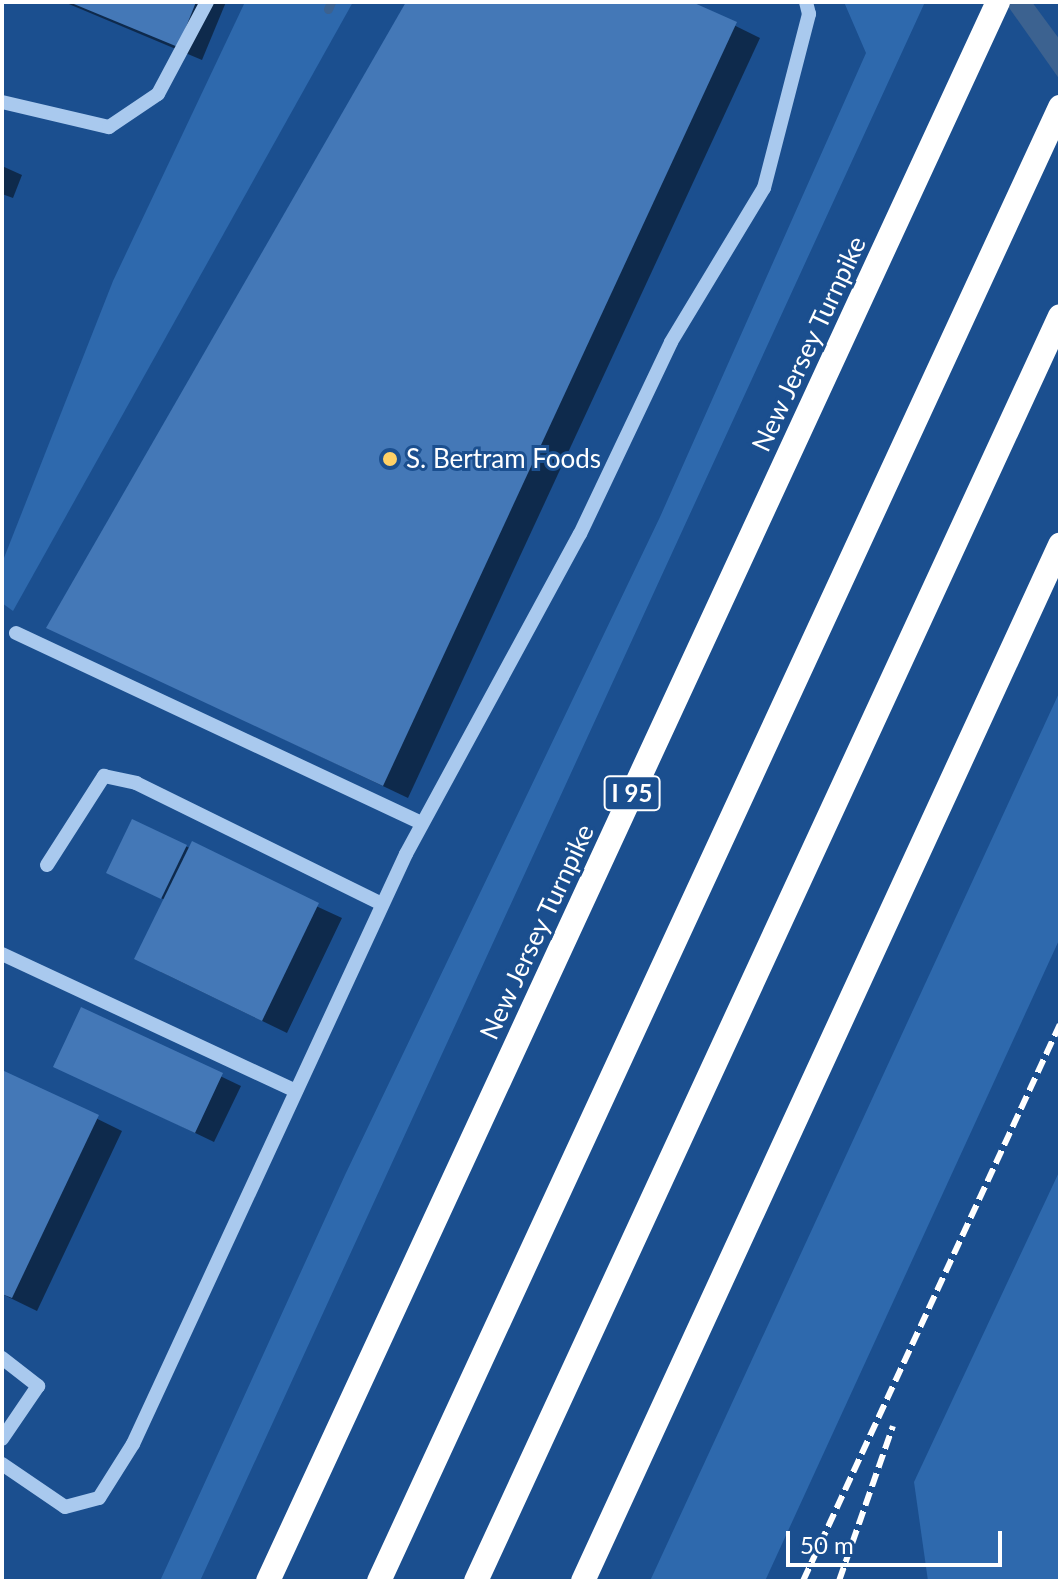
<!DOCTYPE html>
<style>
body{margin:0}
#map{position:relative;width:1062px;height:1583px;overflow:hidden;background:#1b4f8f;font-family:Lato,sans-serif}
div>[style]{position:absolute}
.green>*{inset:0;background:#2e69ad}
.water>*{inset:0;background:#3c6290}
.shadow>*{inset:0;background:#0007}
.stream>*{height:9px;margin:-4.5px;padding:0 4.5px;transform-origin:4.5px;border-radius:4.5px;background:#3c6290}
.building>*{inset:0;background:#4478b7}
.minor>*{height:14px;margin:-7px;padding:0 7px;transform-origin:7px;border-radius:7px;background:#a9c9ee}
.highway>*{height:24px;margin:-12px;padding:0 12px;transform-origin:12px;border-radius:12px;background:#fff}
.rail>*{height:6px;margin-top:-3px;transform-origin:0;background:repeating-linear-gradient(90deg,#fff 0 14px,transparent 0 20px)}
.dots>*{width:22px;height:22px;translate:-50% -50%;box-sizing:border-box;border:4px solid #1b4f8f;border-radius:50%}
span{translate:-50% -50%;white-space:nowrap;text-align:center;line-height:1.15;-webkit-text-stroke:6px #1b4f8f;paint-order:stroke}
.shield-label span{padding:2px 6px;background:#1b4f8f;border:2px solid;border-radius:6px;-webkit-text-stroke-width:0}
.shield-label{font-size:24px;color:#fff;font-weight:700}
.street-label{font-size:26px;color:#fff}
.poi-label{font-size:26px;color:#fff}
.left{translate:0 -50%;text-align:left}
.frame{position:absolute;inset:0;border:4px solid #fff;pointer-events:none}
.scale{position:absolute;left:786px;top:1531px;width:216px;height:36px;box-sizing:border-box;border:4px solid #fff;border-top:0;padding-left:10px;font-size:24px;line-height:28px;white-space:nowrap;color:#fff;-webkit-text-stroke:6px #1b4f8f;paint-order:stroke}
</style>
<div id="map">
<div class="green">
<i style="clip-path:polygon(245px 2px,353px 2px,13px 611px,2px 603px,2px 563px,113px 281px)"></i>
<i style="clip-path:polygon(844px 2px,925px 2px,200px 1581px,160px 1581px,345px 1175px,660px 517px,866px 53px)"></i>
<i style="clip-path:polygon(1060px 691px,1060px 938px,765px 1581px,650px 1581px)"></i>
<i style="clip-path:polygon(1060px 1170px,1060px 1581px,928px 1581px,914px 1482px)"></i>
</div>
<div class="water">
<i style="clip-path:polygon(1005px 2px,1032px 2px,1060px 40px,1060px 80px)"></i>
</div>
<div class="shadow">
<i style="clip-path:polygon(64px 2px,226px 2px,202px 60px)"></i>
<i style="clip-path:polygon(409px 2px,687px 2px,760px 38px,408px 798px,49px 627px)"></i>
<i style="clip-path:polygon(2px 166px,22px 175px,13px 198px,2px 194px)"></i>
<i style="clip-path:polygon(133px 822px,342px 918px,287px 1033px,161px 972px,165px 900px,121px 879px)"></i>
<i style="clip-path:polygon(82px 1010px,241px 1086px,214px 1142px,56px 1066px)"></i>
<i style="clip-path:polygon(2px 1072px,122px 1131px,37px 1311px,2px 1294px)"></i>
</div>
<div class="stream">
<i style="left:328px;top:9px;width:8px;rotate:-67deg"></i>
</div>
<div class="building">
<i style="clip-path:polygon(69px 2px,196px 2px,178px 47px)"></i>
<i style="clip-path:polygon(406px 2px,692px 2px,737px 22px,383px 786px,46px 628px)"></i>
<i style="clip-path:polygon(132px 819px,187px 845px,161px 899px,106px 873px)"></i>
<i style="clip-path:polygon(192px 841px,319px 903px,262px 1021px,134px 959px)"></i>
<i style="clip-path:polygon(81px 1007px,223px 1073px,195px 1133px,53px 1067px)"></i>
<i style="clip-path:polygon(2px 1070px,99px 1115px,12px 1298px,2px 1294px)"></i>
</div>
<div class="minor">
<i style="left:2px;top:102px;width:110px;rotate:13.2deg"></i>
<i style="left:109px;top:127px;width:59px;rotate:-34deg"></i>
<i style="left:158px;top:94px;width:104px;rotate:-62deg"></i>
<i style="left:16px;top:633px;width:448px;rotate:25.1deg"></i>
<i style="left:47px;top:865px;width:106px;rotate:-57.4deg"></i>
<i style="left:104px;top:776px;width:33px;rotate:12deg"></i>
<i style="left:136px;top:783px;width:274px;rotate:26.2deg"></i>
<i style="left:2px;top:954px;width:324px;rotate:25deg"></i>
<i style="left:2px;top:1358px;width:46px;rotate:37.9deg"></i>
<i style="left:38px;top:1386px;width:64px;rotate:124.2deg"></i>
<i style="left:2px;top:1464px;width:76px;rotate:34.3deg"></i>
<i style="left:65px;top:1507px;width:35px;rotate:-15deg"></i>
<i style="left:99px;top:1498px;width:64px;rotate:-57.8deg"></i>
<i style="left:133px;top:1444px;width:650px;rotate:-65.17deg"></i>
<i style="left:406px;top:854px;width:364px;rotate:-61.5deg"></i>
<i style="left:580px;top:534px;width:212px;rotate:-64.6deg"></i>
<i style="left:671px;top:342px;width:180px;rotate:-58.9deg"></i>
<i style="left:764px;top:188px;width:180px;rotate:-75.5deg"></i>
<i style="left:809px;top:14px;width:12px;rotate:-104deg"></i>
</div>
<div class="highway">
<i style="left:268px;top:1581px;width:1740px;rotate:-65.19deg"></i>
<i style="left:379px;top:1581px;width:1624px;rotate:-65.2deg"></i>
<i style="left:476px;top:1581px;width:1393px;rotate:-65.22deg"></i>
<i style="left:583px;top:1581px;width:1141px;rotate:-65.28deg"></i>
</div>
<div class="rail">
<i style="left:803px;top:1581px;width:613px;rotate:-65.23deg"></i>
<i style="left:839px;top:1581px;width:164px;rotate:-70.8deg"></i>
</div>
<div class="dots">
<i style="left:390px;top:459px;background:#ffd166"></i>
</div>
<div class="shield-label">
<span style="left:632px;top:793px">I 95</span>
</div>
<div class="street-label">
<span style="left:809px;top:344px;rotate:-65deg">New Jersey Turnpike</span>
<span style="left:537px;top:932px;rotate:-65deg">New Jersey Turnpike</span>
</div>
<div class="poi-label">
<span class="left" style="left:406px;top:459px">S. Bertram Foods</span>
</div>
<div class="frame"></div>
<div class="scale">50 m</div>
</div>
